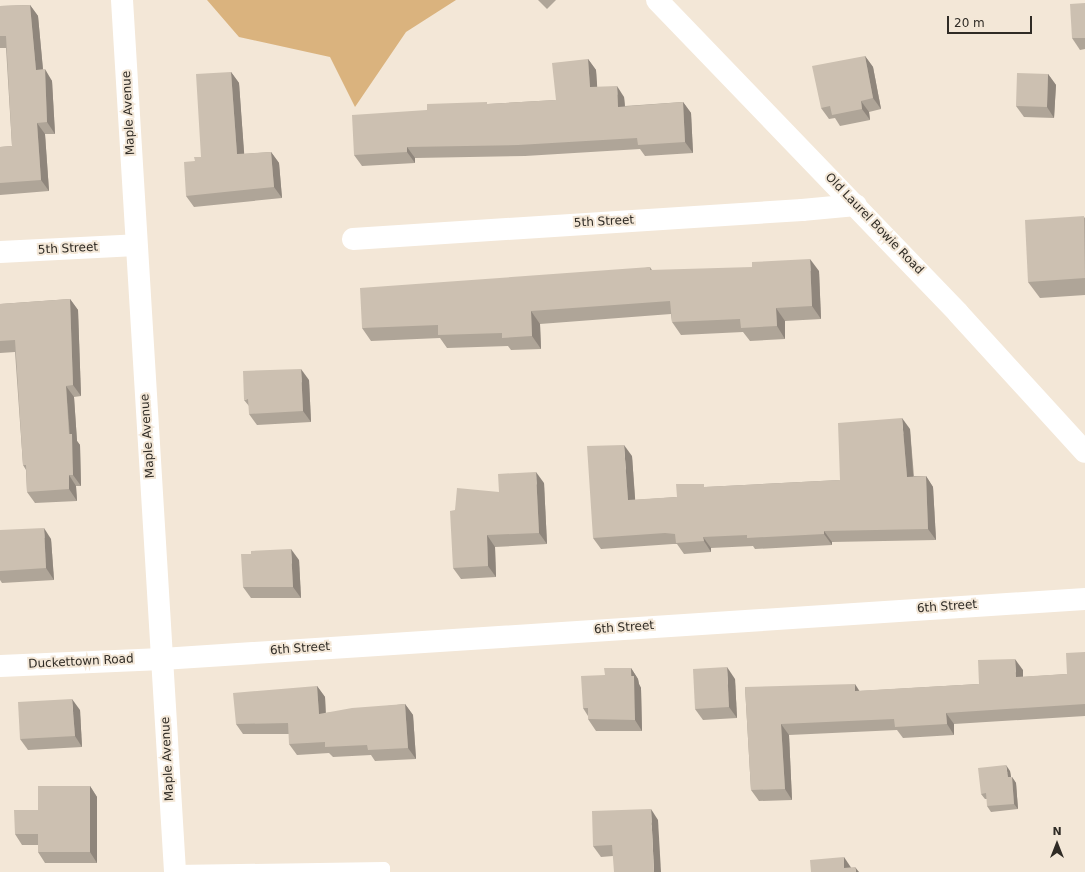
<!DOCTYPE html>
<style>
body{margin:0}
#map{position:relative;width:1085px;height:872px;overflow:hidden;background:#f3e7d7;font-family:"DejaVu Sans",sans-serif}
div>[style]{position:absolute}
.forest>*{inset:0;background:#dab37e}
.service>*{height:12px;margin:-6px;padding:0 6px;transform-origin:6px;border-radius:6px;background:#fff}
.minor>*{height:22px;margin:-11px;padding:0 11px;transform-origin:11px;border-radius:11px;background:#fff}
.tertiary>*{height:22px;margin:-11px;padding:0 11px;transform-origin:11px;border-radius:11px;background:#fff}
.wall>*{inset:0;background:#afa598}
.shaded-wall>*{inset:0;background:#8f867c}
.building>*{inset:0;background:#ccc0b1}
span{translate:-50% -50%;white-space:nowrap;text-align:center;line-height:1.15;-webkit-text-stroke:4px #f3e7d7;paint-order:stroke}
.street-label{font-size:12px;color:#2f2b25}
.north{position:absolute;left:1037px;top:824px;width:40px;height:40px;-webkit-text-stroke:3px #f3e7d7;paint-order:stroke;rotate:0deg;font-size:11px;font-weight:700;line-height:16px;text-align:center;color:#2f2b25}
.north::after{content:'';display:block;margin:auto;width:14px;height:18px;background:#2f2b25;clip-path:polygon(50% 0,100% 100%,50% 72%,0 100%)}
.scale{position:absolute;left:947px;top:16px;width:85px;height:18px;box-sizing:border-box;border:2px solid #2f2b25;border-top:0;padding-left:5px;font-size:12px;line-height:14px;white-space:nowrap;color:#2f2b25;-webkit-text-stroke:3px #f3e7d7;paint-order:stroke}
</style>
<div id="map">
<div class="forest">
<i style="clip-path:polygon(207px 0,456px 0,406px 32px,355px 107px,330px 57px,239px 37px)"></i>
</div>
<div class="service">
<i style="left:175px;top:871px;width:209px;rotate:-0.8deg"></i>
<i style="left:384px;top:868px;width:4px;rotate:90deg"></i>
</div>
<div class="minor">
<i style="left:122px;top:0;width:874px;rotate:86.52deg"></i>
<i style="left:353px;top:239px;width:450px;rotate:-3.7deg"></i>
<i style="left:802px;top:210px;width:54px;rotate:-5.3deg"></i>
<i style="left:0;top:252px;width:136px;rotate:-2.9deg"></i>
</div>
<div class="tertiary">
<i style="left:657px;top:0;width:434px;rotate:46.1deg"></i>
<i style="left:958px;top:313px;width:188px;rotate:47.6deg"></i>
<i style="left:0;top:666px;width:162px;rotate:-2.5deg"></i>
<i style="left:162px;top:659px;width:925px;rotate:-3.72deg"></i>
</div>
<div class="wall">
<i style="clip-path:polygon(538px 0,556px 0,547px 9px)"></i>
<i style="clip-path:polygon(1085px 3px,1085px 49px,1080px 50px,1072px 38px)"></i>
<i style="clip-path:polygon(30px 5px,38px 16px,43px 69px,52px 81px,55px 134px,45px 134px,49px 191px,0 195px,0 147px,12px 146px,6px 48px,0 48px,0 6px)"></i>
<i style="clip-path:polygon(865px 56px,873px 67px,881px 109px,869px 112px,870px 120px,840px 126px,835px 118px,829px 119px,821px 108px)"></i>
<i style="clip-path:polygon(588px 59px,596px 70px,597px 87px,624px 97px,625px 106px,683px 102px,691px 113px,693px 153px,645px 156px,640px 149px,525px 156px,415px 158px,415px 163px,362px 166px,354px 155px,427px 110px,488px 104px,556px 100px)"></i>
<i style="clip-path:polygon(231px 72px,239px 83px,244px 154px,271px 152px,279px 163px,282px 198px,194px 207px,186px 196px,195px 161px,201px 157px)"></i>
<i style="clip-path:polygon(1048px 74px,1056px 85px,1054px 118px,1024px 117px,1016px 106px)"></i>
<i style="clip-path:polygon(1085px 217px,1085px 295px,1040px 298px,1028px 282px)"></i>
<i style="clip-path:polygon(650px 267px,652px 270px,819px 271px,821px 319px,785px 321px,785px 339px,750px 341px,743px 332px,681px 335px,672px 322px,671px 314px,540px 324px,541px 349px,511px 350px,508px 346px,447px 348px,440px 338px,371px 341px,362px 328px)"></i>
<i style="clip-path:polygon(70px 299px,78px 310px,81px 396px,74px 397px,77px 441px,80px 445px,81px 486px,76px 486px,77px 501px,35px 503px,27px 492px,26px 470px,23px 465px,15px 352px,0 353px,0 304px)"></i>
<i style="clip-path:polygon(309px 380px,311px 422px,257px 425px,249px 414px,249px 406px,244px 400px)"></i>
<i style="clip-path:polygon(910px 429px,914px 476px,926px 476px,933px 487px,936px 540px,832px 542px,832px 545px,755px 549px,753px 546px,711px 548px,711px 552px,684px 554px,677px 544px,673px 544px,601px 549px,593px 538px,632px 456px,635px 500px,677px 497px,706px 487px,840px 480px)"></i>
<i style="clip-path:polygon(544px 483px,547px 544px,495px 547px,496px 577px,461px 579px,453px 568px,455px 510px,499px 492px)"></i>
<i style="clip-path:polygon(0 530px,51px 539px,54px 580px,2px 583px,0 580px)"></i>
<i style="clip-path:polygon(299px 560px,301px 598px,251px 598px,243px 587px)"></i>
<i style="clip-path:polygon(1085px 652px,1085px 716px,954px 724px,954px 735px,903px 738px,897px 730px,789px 735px,792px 800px,759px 801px,751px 790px,745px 687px,860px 691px,979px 684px,1023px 670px,1023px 677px,1067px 674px)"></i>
<i style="clip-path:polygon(631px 668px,638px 679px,639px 684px,641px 688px,642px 731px,596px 731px,588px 719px,588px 716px,583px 708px,605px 675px)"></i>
<i style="clip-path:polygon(735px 679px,737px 718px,703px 720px,695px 709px)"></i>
<i style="clip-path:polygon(317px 686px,325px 697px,326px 713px,405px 704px,413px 715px,416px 759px,375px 761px,371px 755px,333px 757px,329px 753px,297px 755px,289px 744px,289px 734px,243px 734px,236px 724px)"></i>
<i style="clip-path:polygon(80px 710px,82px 747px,28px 750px,20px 739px)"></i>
<i style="clip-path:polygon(1010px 771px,1011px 777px,1012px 777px,1016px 783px,1018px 809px,991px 812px,987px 806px,987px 799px,985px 799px,981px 794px)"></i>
<i style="clip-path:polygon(90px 786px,97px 797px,97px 863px,45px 863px,38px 852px,38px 845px,22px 845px,15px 834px,38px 810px)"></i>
<i style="clip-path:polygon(658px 820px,613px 856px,601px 857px,593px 846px)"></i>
</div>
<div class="shaded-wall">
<i style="clip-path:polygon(30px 5px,38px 16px,44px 81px,36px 70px)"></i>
<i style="clip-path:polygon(865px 56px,873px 67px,881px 109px,873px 98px)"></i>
<i style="clip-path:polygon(588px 59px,596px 70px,598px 98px,590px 87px)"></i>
<i style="clip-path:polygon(45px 69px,52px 81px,55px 134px,47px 122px)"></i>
<i style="clip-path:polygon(231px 72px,239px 83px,245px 165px,237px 154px)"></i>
<i style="clip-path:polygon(1048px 74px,1056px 85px,1054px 118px,1047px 107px)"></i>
<i style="clip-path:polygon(617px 86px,624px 97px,626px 118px,618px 107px)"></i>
<i style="clip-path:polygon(861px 101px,869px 112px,870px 120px,862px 109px)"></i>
<i style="clip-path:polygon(683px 102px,691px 113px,693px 153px,685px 142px)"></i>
<i style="clip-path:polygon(37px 123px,45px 134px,49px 191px,41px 180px)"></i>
<i style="clip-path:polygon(407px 147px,415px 158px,415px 163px,407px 152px)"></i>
<i style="clip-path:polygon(271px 152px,279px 163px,282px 198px,274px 187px)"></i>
<i style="clip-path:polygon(810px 259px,819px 271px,821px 319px,812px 306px)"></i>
<i style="clip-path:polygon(70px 299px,78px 310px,81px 396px,73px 385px)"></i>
<i style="clip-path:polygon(776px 308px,785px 321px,785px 339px,777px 326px)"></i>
<i style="clip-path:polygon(531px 311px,540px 324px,541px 349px,532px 336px)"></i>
<i style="clip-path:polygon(301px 369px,309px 380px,311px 422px,303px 411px)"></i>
<i style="clip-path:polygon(66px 386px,74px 397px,77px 441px,80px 445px,81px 486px,73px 475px)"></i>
<i style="clip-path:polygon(902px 418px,910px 429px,914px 488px,907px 477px)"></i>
<i style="clip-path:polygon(624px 445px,632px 456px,636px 511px,628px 500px)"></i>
<i style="clip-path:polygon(536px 472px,544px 483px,547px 544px,539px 533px)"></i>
<i style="clip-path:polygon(69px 475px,76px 486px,77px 501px,69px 489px)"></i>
<i style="clip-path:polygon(926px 476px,933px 487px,936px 540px,928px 529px)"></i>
<i style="clip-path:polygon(44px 528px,51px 539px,54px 580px,46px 568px)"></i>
<i style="clip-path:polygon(824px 531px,832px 542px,832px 545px,824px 534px)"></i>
<i style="clip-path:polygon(487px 535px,495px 547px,496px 577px,488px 566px)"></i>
<i style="clip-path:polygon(703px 537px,711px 548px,711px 552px,704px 541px)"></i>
<i style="clip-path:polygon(291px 549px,299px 560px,301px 598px,293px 587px)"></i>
<i style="clip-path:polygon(1015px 659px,1023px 670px,1023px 688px,1016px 677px)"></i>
<i style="clip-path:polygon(727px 667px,735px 679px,737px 718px,729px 707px)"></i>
<i style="clip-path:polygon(631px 668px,638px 679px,639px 684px,641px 688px,642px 731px,635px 720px)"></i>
<i style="clip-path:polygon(855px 684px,862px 695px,855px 691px)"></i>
<i style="clip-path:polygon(317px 686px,325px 697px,326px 725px,319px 714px)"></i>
<i style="clip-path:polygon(72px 699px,80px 710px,82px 747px,75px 736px)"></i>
<i style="clip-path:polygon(405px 704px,413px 715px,416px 759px,408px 748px)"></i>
<i style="clip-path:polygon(946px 713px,954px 724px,954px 735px,947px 724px)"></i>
<i style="clip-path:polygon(781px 724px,789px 735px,792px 800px,785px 789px)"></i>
<i style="clip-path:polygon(1006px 765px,1010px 771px,1012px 783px,1008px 777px)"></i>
<i style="clip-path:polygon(1012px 777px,1016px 783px,1018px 809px,1014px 804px)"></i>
<i style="clip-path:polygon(90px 786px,97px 797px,97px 863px,90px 852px)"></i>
<i style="clip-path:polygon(651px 809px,658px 820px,661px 872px,654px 872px)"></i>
<i style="clip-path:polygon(844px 857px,854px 872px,844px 868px)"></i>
<i style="clip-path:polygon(855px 867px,859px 872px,856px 872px)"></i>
</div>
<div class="building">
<i style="clip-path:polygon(1085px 3px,1085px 38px,1072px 38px,1070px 4px)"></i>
<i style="clip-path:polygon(30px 5px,36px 70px,45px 69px,47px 122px,37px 123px,41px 180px,0 183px,0 147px,12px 146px,6px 36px,0 36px,0 6px)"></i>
<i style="clip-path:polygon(865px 56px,873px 98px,861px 101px,862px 109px,832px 115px,830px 106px,821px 108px,812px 66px)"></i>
<i style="clip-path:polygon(588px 59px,590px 87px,617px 86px,618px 107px,683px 102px,685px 142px,638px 145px,637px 138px,518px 145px,407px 147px,407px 152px,354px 155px,352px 115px,427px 110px,427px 104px,487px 102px,487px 104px,556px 100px,552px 63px)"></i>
<i style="clip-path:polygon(231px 72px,237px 154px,271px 152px,274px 187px,186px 196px,184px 162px,195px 161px,194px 157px,201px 157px,196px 74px)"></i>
<i style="clip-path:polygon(1017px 73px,1048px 74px,1047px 107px,1016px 106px)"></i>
<i style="clip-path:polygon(1084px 216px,1085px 278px,1028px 282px,1025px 220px)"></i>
<i style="clip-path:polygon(810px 259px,812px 306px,776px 308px,777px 326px,741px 328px,740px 319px,672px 322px,670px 301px,531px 311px,532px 336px,502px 338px,502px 333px,438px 335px,438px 325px,362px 328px,360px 288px,650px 267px,650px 270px,752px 267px,752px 262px)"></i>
<i style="clip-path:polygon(70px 299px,73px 385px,66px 386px,69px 434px,72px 434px,73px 475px,69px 475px,69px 489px,27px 492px,26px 465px,23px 465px,15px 340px,0 341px,0 304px)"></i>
<i style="clip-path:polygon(301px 369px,303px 411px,249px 414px,248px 399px,244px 400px,243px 371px)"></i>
<i style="clip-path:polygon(902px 418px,907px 477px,926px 476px,928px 529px,824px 531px,824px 534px,747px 538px,747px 535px,703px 537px,704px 541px,676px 543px,675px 534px,665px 533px,593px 538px,587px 446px,624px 445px,628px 500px,677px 497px,676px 484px,704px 484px,704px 487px,840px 480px,838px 423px)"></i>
<i style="clip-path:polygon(536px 472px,539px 533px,487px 535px,488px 566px,453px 568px,450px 511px,455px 510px,457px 488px,499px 492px,498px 474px)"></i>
<i style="clip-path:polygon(44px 528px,46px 568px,0 571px,0 530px)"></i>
<i style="clip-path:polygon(291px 549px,293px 587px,243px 587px,241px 554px,251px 554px,251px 551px)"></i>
<i style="clip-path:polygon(1085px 652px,1085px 704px,946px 713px,947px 724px,895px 727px,894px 719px,781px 724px,785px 789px,751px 790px,745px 687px,855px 684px,855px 691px,979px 684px,978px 660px,1015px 659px,1016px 677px,1067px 674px,1066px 653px)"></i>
<i style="clip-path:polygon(727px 667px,729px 707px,695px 709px,693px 669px)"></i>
<i style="clip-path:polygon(604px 668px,631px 668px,631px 676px,634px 676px,635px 720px,588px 719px,588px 708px,583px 708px,581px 676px,605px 675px)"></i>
<i style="clip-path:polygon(317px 686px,319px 714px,352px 708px,405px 704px,408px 748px,368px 750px,367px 745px,325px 747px,325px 742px,289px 744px,288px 723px,236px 724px,233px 693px)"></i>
<i style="clip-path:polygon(72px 699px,75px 736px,20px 739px,18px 702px)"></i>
<i style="clip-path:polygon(1006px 765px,1008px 777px,1012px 777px,1014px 804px,987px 806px,986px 793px,981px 794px,978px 768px)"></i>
<i style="clip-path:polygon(38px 786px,90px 786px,90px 852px,38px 852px,38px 834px,15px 834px,14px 810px,38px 810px)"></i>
<i style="clip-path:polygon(651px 809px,654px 872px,614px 872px,612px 845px,593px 846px,592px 811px)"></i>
<i style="clip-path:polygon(844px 857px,844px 868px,855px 867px,856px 872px,811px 872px,810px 860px)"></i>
</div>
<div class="street-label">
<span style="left:129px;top:113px;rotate:-93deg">Maple Avenue</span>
<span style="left:604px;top:222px;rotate:-3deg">5th Street</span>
<span style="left:874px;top:224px;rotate:46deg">Old Laurel Bowie Road</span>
<span style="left:68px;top:249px;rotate:-3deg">5th Street</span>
<span style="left:148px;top:436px;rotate:-94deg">Maple Avenue</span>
<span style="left:947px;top:607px;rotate:-4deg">6th Street</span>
<span style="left:624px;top:628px;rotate:-4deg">6th Street</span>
<span style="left:300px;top:649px;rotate:-4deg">6th Street</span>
<span style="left:81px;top:662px;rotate:-3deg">Duckettown Road</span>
<span style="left:168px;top:759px;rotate:-93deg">Maple Avenue</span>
</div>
<div class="north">N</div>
<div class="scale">20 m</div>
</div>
